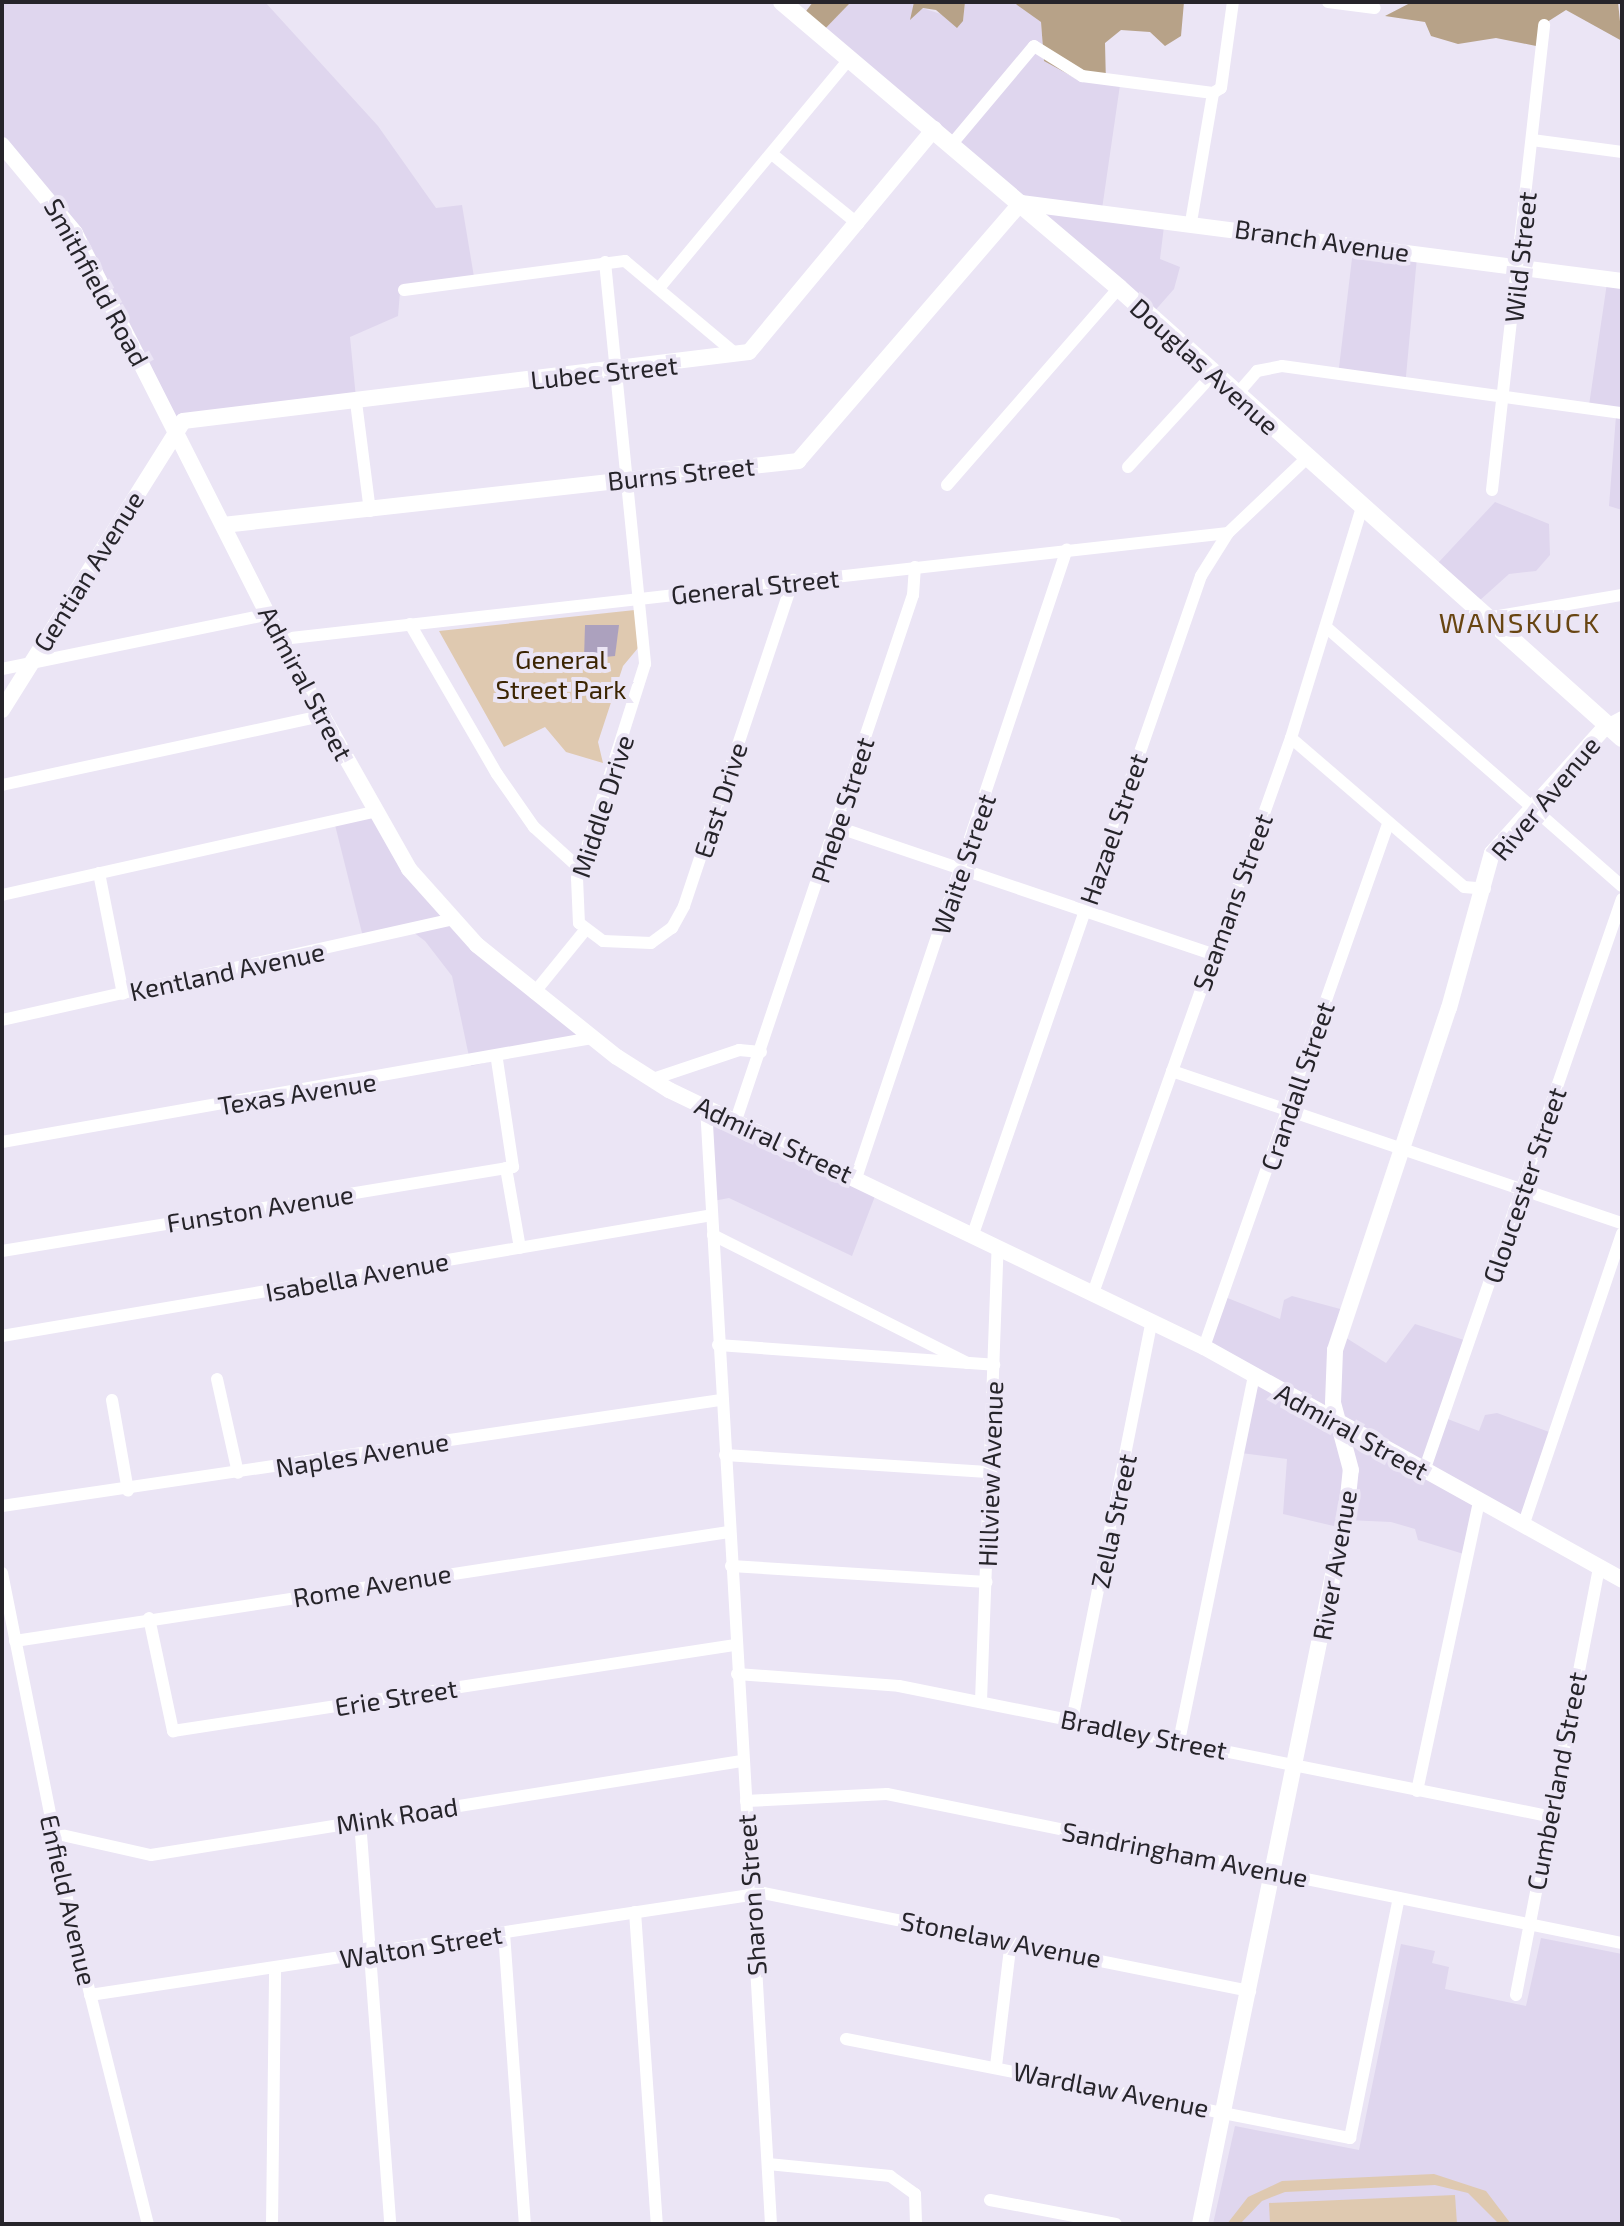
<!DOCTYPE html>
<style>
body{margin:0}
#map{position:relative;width:1624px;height:2226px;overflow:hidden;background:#ebe5f5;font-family:"Exo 2",sans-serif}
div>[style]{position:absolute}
.built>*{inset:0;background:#dfd6ee}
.green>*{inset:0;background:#dfc9b0}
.forest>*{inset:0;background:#b7a288}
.water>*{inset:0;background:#aca1be}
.street>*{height:12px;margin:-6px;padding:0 6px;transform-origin:6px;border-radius:6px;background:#fff}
.secondary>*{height:16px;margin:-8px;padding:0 8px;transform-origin:8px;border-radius:8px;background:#fff}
.primary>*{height:18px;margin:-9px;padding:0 9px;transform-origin:9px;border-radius:9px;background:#fff}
span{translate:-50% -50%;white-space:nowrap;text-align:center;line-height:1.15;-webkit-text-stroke:8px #ebe5f5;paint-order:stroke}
.street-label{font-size:26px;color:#26242a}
.park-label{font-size:26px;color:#3b2402}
.neighbourhood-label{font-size:28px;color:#684512;letter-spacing:2px}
.frame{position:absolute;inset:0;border:4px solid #26242a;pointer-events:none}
</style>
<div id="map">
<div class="built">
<i style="clip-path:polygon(2px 2px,265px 2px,378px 126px,436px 208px,462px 205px,474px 277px,400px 292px,398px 316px,350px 337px,356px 398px,171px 421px,64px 224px,2px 153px)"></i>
<i style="clip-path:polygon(851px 2px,914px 2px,911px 19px,922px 8px,963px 21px,965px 2px,1015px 3px,1041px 22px,1044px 61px,1120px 85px,1102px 209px,1165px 218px,1160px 259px,1180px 267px,1174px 289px,1152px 314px,819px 35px)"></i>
<i style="clip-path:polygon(1353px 250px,1417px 257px,1405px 387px,1338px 376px)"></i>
<i style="clip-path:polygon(1607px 283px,1622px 285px,1622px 510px,1609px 506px,1616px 416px,1588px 412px)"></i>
<i style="clip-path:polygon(1495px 502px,1549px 524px,1550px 555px,1536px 571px,1509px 574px,1479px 601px,1438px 563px)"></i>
<i style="clip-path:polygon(378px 816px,443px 914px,596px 1037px,471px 1066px,452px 976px,425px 941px,413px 932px,364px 941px,335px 825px)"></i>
<i style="clip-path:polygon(711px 1113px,877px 1191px,852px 1256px,729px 1198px,713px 1201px)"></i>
<i style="clip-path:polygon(1292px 1296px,1344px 1310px,1340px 1334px,1386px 1363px,1415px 1324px,1467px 1341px,1445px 1418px,1479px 1431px,1485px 1415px,1497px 1413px,1552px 1433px,1524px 1523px,1482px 1507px,1467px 1555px,1418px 1540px,1415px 1529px,1391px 1522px,1347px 1520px,1342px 1528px,1283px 1514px,1287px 1459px,1241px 1453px,1254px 1380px,1204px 1353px,1225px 1297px,1280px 1319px,1284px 1300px)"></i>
<i style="clip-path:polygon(1541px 1938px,1622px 1954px,1622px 2224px,1213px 2224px,1235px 2126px,1359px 2150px,1401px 1944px,1435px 1951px,1432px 1963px,1449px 1967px,1445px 1989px,1526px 2006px)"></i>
</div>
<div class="green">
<i style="clip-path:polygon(635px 610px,638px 648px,623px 666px,598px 742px,603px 763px,566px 752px,545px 727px,504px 747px,439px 631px)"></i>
<i style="clip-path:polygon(1434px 2174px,1486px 2191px,1511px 2224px,1499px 2224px,1468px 2193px,1435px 2185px,1285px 2192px,1262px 2201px,1240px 2224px,1227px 2224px,1248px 2197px,1282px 2181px)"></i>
<i style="clip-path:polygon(1455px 2195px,1457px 2224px,1270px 2224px,1269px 2203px)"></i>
</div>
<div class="forest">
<i style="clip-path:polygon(813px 2px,851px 2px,819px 35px,800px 19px)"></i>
<i style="clip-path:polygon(914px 2px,965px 2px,963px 21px,957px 28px,936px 10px,923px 8px,910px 20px)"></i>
<i style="clip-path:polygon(1013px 2px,1184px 2px,1181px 36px,1165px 46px,1150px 32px,1121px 30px,1105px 43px,1106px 84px,1079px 80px,1044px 61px,1041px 22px)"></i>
<i style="clip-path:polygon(1412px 2px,1618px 2px,1622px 41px,1566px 10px,1544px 24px,1541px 47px,1496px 38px,1458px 44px,1431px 36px,1425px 22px,1385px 16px)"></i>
</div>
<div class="water">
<i style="clip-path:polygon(585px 625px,619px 625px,615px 656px,584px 659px)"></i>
</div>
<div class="street">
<i style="left:1328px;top:2px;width:47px;rotate:7.3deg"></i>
<i style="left:1213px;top:93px;width:9px;rotate:-32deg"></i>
<i style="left:1221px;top:88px;width:87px;rotate:-82.1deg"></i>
<i style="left:1532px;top:140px;width:91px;rotate:7.6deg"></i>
<i style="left:951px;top:145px;width:129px;rotate:-50deg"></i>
<i style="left:1034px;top:46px;width:57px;rotate:32deg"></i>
<i style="left:1082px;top:76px;width:132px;rotate:7.4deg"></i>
<i style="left:772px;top:154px;width:111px;rotate:39.1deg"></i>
<i style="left:1191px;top:222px;width:131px;rotate:-80.3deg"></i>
<i style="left:605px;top:262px;width:404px;rotate:84.3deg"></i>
<i style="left:645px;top:664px;width:225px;rotate:107.6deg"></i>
<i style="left:577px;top:878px;width:45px;rotate:87.5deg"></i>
<i style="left:579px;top:923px;width:30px;rotate:37deg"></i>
<i style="left:603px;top:941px;width:48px;rotate:2.4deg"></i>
<i style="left:651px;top:943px;width:26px;rotate:-36deg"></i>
<i style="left:672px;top:928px;width:25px;rotate:-61deg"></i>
<i style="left:684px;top:906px;width:344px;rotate:-71.5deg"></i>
<i style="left:660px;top:287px;width:296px;rotate:-50.3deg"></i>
<i style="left:404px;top:290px;width:223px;rotate:-7.5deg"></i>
<i style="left:625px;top:261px;width:145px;rotate:40deg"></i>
<i style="left:1238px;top:393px;width:29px;rotate:-49deg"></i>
<i style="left:1257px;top:371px;width:25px;rotate:-11deg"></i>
<i style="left:1282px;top:366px;width:343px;rotate:7.9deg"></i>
<i style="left:356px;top:402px;width:110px;rotate:82.7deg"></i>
<i style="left:1128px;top:467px;width:127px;rotate:-47.5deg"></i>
<i style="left:947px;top:485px;width:262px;rotate:-48.9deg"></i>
<i style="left:1492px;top:490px;width:468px;rotate:-83.6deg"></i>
<i style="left:1487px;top:618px;width:137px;rotate:-9.7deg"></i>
<i style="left:410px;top:624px;width:173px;rotate:59.9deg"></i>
<i style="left:497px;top:774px;width:65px;rotate:55.1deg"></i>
<i style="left:534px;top:827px;width:61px;rotate:42.3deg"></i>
<i style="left:1326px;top:627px;width:393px;rotate:41.2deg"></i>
<i style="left:282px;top:639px;width:952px;rotate:-6.39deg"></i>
<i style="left:2px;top:669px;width:273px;rotate:-11.6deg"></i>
<i style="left:1607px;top:725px;width:17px;rotate:-28deg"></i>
<i style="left:1291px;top:738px;width:228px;rotate:40.7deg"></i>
<i style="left:1464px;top:887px;width:21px;rotate:5deg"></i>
<i style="left:2px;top:785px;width:326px;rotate:-12.2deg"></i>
<i style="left:837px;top:827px;width:396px;rotate:18.7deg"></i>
<i style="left:99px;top:873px;width:123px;rotate:78.8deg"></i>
<i style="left:2px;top:895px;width:385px;rotate:-12.6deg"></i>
<i style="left:534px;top:993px;width:82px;rotate:-50.9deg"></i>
<i style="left:2px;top:1020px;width:460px;rotate:-12.6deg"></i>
<i style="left:1172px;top:1071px;width:475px;rotate:18.7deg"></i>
<i style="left:653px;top:1079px;width:91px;rotate:-18.6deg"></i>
<i style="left:739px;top:1050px;width:22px;rotate:5deg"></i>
<i style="left:706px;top:1107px;width:1119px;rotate:86.67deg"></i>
<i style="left:736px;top:1120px;width:554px;rotate:-71.37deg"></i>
<i style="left:913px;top:595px;width:28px;rotate:-86deg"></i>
<i style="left:2px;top:1142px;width:599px;rotate:-10deg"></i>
<i style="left:506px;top:1168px;width:81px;rotate:80.1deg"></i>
<i style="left:856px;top:1178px;width:663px;rotate:-71.46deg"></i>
<i style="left:973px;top:1234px;width:696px;rotate:-70.89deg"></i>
<i style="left:1201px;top:576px;width:51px;rotate:-57.9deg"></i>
<i style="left:1228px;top:533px;width:109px;rotate:-43.5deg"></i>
<i style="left:713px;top:1235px;width:285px;rotate:26.7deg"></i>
<i style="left:2px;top:1251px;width:518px;rotate:-9.33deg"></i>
<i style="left:513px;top:1167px;width:108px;rotate:-98.5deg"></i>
<i style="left:1093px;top:1293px;width:589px;rotate:-70.37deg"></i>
<i style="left:1291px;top:738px;width:242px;rotate:-72.9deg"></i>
<i style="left:2px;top:1336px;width:720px;rotate:-9.67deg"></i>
<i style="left:718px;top:1345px;width:277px;rotate:4.1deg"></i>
<i style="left:1204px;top:1347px;width:554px;rotate:-70.62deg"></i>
<i style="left:217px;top:1379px;width:96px;rotate:77.4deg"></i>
<i style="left:112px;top:1400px;width:92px;rotate:80deg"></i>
<i style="left:725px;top:1455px;width:267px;rotate:3.7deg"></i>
<i style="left:1424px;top:1471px;width:605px;rotate:-70.91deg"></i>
<i style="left:2px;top:1506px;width:727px;rotate:-8.39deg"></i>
<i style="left:1523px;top:1526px;width:309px;rotate:-71.3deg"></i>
<i style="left:731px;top:1566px;width:256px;rotate:3.6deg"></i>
<i style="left:2px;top:1573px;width:352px;rotate:78.7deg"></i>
<i style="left:71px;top:1918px;width:316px;rotate:75.9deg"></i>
<i style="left:149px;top:1618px;width:116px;rotate:78deg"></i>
<i style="left:173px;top:1731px;width:569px;rotate:-8.7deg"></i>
<i style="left:15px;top:1641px;width:722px;rotate:-8.68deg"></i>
<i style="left:737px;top:1674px;width:162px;rotate:4.2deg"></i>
<i style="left:899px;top:1686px;width:662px;rotate:11.33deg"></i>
<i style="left:981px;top:1701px;width:454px;rotate:-87.9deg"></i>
<i style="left:1072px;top:1720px;width:407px;rotate:-78.7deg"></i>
<i style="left:1179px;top:1741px;width:372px;rotate:-78.4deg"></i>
<i style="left:1417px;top:1791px;width:296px;rotate:-77.9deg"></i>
<i style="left:746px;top:1801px;width:141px;rotate:-2.8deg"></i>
<i style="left:887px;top:1794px;width:750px;rotate:11.46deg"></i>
<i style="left:360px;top:1821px;width:404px;rotate:85.7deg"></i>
<i style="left:53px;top:1833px;width:100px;rotate:12.7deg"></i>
<i style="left:151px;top:1855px;width:598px;rotate:-9.04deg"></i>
<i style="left:635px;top:1912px;width:313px;rotate:86deg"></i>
<i style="left:504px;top:1933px;width:292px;rotate:85.9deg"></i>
<i style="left:90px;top:1995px;width:681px;rotate:-8.62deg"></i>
<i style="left:763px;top:1893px;width:497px;rotate:11.4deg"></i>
<i style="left:1516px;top:1995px;width:435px;rotate:-79deg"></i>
<i style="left:846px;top:2039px;width:514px;rotate:11.11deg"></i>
<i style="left:1350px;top:2138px;width:245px;rotate:-78.5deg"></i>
<i style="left:996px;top:2066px;width:126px;rotate:-83.2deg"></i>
<i style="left:768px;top:2164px;width:123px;rotate:5.6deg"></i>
<i style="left:890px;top:2176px;width:31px;rotate:36deg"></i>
<i style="left:915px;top:2194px;width:30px;rotate:88deg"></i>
<i style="left:990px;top:2200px;width:128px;rotate:10.8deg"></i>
<i style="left:272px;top:2224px;width:256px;rotate:-89.3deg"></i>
</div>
<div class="secondary">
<i style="left:2px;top:145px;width:114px;rotate:50.3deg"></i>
<i style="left:75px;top:233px;width:481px;rotate:63.2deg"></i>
<i style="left:292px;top:662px;width:238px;rotate:60.5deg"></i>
<i style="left:409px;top:869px;width:102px;rotate:48.2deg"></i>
<i style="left:477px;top:945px;width:179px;rotate:38.7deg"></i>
<i style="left:617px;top:1057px;width:62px;rotate:32.4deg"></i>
<i style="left:669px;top:1090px;width:594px;rotate:25.66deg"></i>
<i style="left:1204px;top:1347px;width:479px;rotate:29.1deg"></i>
<i style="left:223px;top:525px;width:579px;rotate:-6.35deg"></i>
<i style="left:798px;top:461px;width:341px;rotate:-49.2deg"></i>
<i style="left:1021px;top:203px;width:606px;rotate:7.39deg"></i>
<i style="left:2px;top:710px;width:341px;rotate:-57.9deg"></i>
<i style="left:183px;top:421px;width:570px;rotate:-6.95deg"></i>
<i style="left:749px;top:352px;width:290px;rotate:-50.3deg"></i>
<i style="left:1200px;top:2224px;width:733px;rotate:-78.43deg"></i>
<i style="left:1347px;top:1506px;width:36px;rotate:-84deg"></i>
<i style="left:1351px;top:1470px;width:69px;rotate:-105deg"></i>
<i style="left:1333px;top:1403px;width:53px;rotate:-87.8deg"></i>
<i style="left:1335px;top:1350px;width:360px;rotate:-71.6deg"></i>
<i style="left:1449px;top:1008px;width:161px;rotate:-74.5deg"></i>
<i style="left:1492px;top:853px;width:172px;rotate:-48.1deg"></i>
</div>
<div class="primary">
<i style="left:782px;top:2px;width:442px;rotate:40.3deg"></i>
<i style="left:1119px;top:288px;width:675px;rotate:41.82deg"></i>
</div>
<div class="street-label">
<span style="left:1322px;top:240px;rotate:8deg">Branch Avenue</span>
<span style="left:1520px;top:257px;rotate:-84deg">Wild Street</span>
<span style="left:97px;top:282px;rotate:61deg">Smithfield Road</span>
<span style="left:1205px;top:366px;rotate:42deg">Douglas Avenue</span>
<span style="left:604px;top:372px;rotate:-6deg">Lubec Street</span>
<span style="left:681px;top:473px;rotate:-6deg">Burns Street</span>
<span style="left:88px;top:571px;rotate:-58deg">Gentian Avenue</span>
<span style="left:755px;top:586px;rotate:-6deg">General Street</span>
<span style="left:306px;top:683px;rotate:62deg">Admiral Street</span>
<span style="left:1545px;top:798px;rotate:-50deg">River Avenue</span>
<span style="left:720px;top:800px;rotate:-72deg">East Drive</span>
<span style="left:602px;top:806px;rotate:-72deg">Middle Drive</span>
<span style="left:842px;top:810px;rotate:-72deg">Phebe Street</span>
<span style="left:1113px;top:829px;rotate:-71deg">Hazael Street</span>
<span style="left:963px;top:864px;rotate:-71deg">Waite Street</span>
<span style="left:1232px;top:902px;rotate:-70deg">Seamans Street</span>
<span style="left:227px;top:971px;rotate:-12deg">Kentland Avenue</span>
<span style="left:1297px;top:1086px;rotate:-71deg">Crandall Street</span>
<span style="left:297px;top:1093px;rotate:-9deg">Texas Avenue</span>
<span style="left:774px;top:1139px;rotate:25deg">Admiral Street</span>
<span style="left:1524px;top:1185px;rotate:-71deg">Gloucester Street</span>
<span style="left:260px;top:1208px;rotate:-9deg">Funston Avenue</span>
<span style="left:357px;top:1276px;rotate:-10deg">Isabella Avenue</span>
<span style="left:1352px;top:1431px;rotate:29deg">Admiral Street</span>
<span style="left:362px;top:1454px;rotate:-9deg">Naples Avenue</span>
<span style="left:990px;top:1474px;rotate:-88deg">Hillview Avenue</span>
<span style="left:1113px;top:1521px;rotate:-78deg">Zella Street</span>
<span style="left:1334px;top:1565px;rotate:-80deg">River Avenue</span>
<span style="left:372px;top:1585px;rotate:-9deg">Rome Avenue</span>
<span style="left:396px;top:1697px;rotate:-9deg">Erie Street</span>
<span style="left:1144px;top:1734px;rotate:11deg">Bradley Street</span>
<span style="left:1556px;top:1781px;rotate:-79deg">Cumberland Street</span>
<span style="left:397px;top:1815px;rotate:-9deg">Mink Road</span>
<span style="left:1185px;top:1854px;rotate:11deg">Sandringham Avenue</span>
<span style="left:751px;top:1895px;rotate:-94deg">Sharon Street</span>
<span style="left:69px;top:1900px;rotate:77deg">Enfield Avenue</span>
<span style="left:1001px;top:1939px;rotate:11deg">Stonelaw Avenue</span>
<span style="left:421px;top:1946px;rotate:-9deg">Walton Street</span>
<span style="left:1111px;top:2089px;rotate:11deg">Wardlaw Avenue</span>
</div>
<div class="park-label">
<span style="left:561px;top:674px">General<br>Street Park</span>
</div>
<div class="neighbourhood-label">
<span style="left:1520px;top:622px">WANSKUCK</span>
</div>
<div class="frame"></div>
</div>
